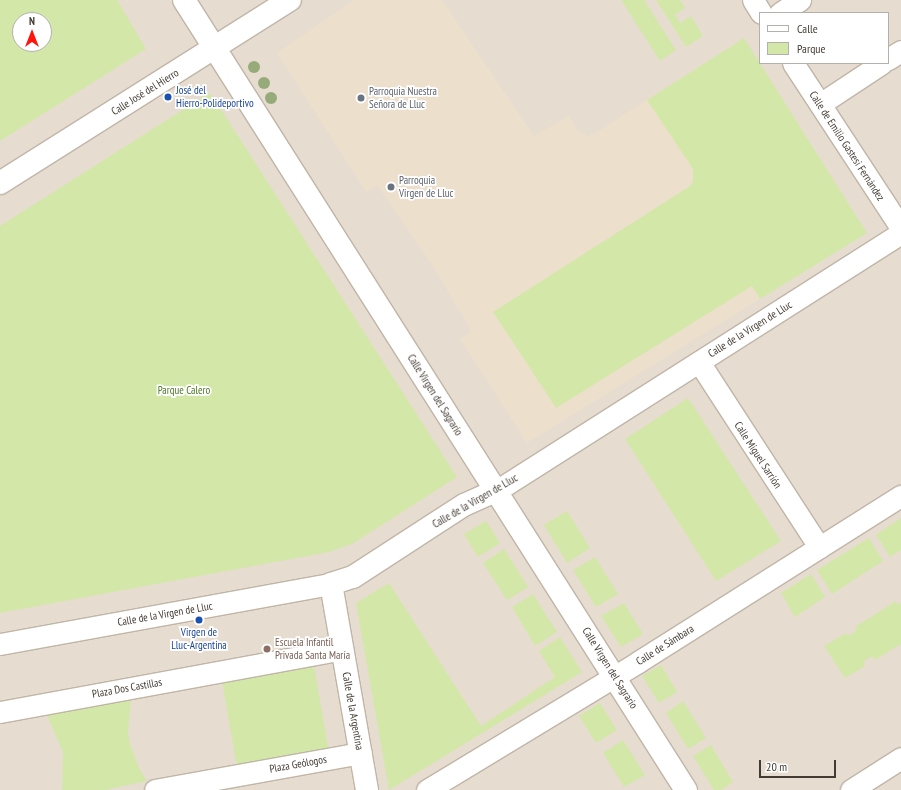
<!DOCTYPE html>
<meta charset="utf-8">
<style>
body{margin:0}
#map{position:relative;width:901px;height:790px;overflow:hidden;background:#f2ebe2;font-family:"PT Sans Narrow",sans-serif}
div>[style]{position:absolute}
.residential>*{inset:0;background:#e6dcd0}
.education>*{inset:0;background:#ecdfcb}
.green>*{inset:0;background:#d3e8a8}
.roads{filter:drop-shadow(1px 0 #c0b5a7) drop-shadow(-1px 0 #c0b5a7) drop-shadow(0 1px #c0b5a7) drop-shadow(0 -1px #c0b5a7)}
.minor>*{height:21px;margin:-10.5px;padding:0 10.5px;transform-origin:10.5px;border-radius:10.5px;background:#fff}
.tertiary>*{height:22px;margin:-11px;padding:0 11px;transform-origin:11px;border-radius:11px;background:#fff}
.trees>*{width:12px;height:12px;margin:-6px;border-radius:50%;background:#97ab7a}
.dots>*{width:11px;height:11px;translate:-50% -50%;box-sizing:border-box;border:2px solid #fff;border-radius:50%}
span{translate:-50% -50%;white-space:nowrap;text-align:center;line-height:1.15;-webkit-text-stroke:3.5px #fff;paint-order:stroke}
.transit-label{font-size:11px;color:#164399}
.left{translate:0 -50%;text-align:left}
.street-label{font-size:11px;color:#433b32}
.worship-label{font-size:11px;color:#5b616d}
.park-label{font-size:11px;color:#4c7624}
.education-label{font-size:11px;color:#785e54}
.legend{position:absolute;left:759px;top:12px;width:130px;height:52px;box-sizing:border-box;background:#fff;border:1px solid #b4b1ad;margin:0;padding:5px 7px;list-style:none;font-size:12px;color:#433b32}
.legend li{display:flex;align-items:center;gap:8px;height:20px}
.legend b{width:20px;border:1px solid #b4b1ad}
.north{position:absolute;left:12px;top:12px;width:40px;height:40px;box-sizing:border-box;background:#fff;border:1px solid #b4b1ad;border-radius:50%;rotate:0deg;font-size:11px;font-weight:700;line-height:16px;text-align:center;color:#433b32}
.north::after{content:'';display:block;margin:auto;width:14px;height:18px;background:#ff150c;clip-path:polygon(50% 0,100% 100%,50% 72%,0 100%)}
.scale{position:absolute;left:759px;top:760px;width:77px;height:18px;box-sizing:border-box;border:2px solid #433b32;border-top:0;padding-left:5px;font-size:12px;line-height:14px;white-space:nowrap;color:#433b32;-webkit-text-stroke:3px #fff;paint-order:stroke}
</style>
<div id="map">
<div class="residential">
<i style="clip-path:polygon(evenodd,0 0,901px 0,901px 790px,0 790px,0 0,760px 13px,888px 13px,888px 63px,760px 63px,760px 13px,0 0,20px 20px,44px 20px,44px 44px,20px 44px,20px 20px)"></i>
</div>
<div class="education">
<i style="clip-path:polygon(354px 0,442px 0,534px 136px,569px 116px,577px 130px,589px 137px,744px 38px,867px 233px,527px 443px,460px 339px,471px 331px,432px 265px,377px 185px,366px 192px,277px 53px)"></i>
</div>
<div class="green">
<i style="clip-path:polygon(evenodd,0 0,117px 0,146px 49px,0 141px,0 0,20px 20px,44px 20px,44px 44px,20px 44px,20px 20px)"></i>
<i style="clip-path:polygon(621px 0,644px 0,676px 50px,660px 61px)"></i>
<i style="clip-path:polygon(656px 0,680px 0,685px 8px,675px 15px,680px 23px,691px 16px,703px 36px,686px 47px)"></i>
<i style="clip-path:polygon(744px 38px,867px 233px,760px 299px,752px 286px,556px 408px,493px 312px,690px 186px,693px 181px,693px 169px,647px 100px)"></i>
<i style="clip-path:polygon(211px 94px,457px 477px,352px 544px,329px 552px,0 613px,0 226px,206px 95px)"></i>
<i style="clip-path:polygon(688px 398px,781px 541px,716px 581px,625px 439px)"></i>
<i style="clip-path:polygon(567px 511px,590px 548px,567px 563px,544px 525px)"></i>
<i style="clip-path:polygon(901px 518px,901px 550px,890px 557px,876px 535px)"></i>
<i style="clip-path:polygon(486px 521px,500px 543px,478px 557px,464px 534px)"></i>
<i style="clip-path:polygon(869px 538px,883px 561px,832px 594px,817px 570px)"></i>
<i style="clip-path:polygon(504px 549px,528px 587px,507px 600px,483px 563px)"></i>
<i style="clip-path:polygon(595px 557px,618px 594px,596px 607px,573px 570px)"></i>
<i style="clip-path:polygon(811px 574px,825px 597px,795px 617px,781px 593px)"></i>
<i style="clip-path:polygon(389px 583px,481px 726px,555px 677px,539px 651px,560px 637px,582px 672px,389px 790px,356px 603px)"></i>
<i style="clip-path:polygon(533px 594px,557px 632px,535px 646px,512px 607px)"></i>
<i style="clip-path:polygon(896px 601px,898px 605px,901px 603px,901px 644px,875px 660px,873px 656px,863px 662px,865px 666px,845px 678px,824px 646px,846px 633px,848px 636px,857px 630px,855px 627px)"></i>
<i style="clip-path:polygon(624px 603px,643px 634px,621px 647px,601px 616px)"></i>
<i style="clip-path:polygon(313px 661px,329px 752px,237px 767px,221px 676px)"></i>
<i style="clip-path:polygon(661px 665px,677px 692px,659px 703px,642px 676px)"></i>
<i style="clip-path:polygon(131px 697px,128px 733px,130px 744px,139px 768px,147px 781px,105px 790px,62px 790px,63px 752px,46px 713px)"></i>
<i style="clip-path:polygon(683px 701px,706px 738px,688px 749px,666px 713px)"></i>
<i style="clip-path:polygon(600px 703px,617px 730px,596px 743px,579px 716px)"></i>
<i style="clip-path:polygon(623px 740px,645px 775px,624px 787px,603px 753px)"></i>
<i style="clip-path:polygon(711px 745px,733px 782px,721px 790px,714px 790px,693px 756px)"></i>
</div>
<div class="roads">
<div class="minor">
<i style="left:753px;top:0;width:15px;rotate:58deg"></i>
<i style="left:780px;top:13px;width:24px;rotate:-33deg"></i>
<i style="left:888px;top:59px;width:15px;rotate:-32deg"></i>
<i style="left:793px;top:63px;width:197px;rotate:56.8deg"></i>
<i style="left:820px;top:104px;width:74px;rotate:-33.5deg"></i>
<i style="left:699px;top:362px;width:221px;rotate:57deg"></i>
<i style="left:496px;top:491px;width:480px;rotate:-32.5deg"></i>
<i style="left:0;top:644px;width:336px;rotate:-10.3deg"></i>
<i style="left:0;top:712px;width:348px;rotate:-10.4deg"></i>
<i style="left:155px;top:790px;width:209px;rotate:-10.2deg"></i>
<i style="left:427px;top:790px;width:247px;rotate:-31.2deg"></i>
<i style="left:638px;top:662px;width:311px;rotate:-32.3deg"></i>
<i style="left:851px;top:790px;width:59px;rotate:-32.6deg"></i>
</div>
<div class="tertiary">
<i style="left:184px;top:0;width:936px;rotate:57.57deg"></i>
<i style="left:0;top:183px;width:343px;rotate:-32.3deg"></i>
<i style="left:367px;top:790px;width:209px;rotate:-99.9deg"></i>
<i style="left:331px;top:584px;width:23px;rotate:-18deg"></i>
<i style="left:353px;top:577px;width:132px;rotate:-33deg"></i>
<i style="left:464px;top:505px;width:35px;rotate:-24deg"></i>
</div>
</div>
<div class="trees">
<i style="left:254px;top:67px"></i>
<i style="left:264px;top:83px"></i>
<i style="left:271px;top:98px"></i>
</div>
<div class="dots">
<i style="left:168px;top:97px;background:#1a4fb4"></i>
<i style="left:361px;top:98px;background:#6b7280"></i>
<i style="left:391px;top:187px;background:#6b7280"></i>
<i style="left:199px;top:620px;background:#1a4fb4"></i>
<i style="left:267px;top:649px;background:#8d6e63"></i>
</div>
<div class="transit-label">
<span class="left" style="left:176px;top:97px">José del<br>Hierro-Polideportivo</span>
<span style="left:199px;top:639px">Virgen de<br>Lluc-Argentina</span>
</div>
<div class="street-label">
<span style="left:145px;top:92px;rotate:-32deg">Calle José del Hierro</span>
<span style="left:847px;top:146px;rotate:57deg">Calle de Emilio Gastesi Fernández</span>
<span style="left:750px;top:329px;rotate:-32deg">Calle de la Virgen de Lluc</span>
<span style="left:435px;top:395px;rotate:58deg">Calle Virgen del Sagrario</span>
<span style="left:758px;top:455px;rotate:57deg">Calle Miguel Sarrión</span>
<span style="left:475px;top:501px;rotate:-30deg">Calle de la Virgen de Lluc</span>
<span style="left:165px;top:614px;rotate:-10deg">Calle de la Virgen de Lluc</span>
<span style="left:665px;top:645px;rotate:-32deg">Calle de Sámbara</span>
<span style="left:610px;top:668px;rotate:58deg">Calle Virgen del Sagrario</span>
<span style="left:127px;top:688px;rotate:-10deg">Plaza Dos Castillas</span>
<span style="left:353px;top:711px;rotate:80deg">Calle de la Argentina</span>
<span style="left:298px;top:764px;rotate:-10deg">Plaza Geólogos</span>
</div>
<div class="worship-label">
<span class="left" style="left:369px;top:98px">Parroquia Nuestra<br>Señora de Lluc</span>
<span class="left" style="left:399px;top:187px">Parroquia<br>Virgen de Lluc</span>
</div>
<div class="park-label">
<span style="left:184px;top:390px">Parque Calero</span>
</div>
<div class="education-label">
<span class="left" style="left:275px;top:649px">Escuela Infantil<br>Privada Santa María</span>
</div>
<ul class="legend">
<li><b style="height:5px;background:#fff"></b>Calle</li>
<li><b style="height:11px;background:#d3e8a8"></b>Parque</li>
</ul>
<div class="north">N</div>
<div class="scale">20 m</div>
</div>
